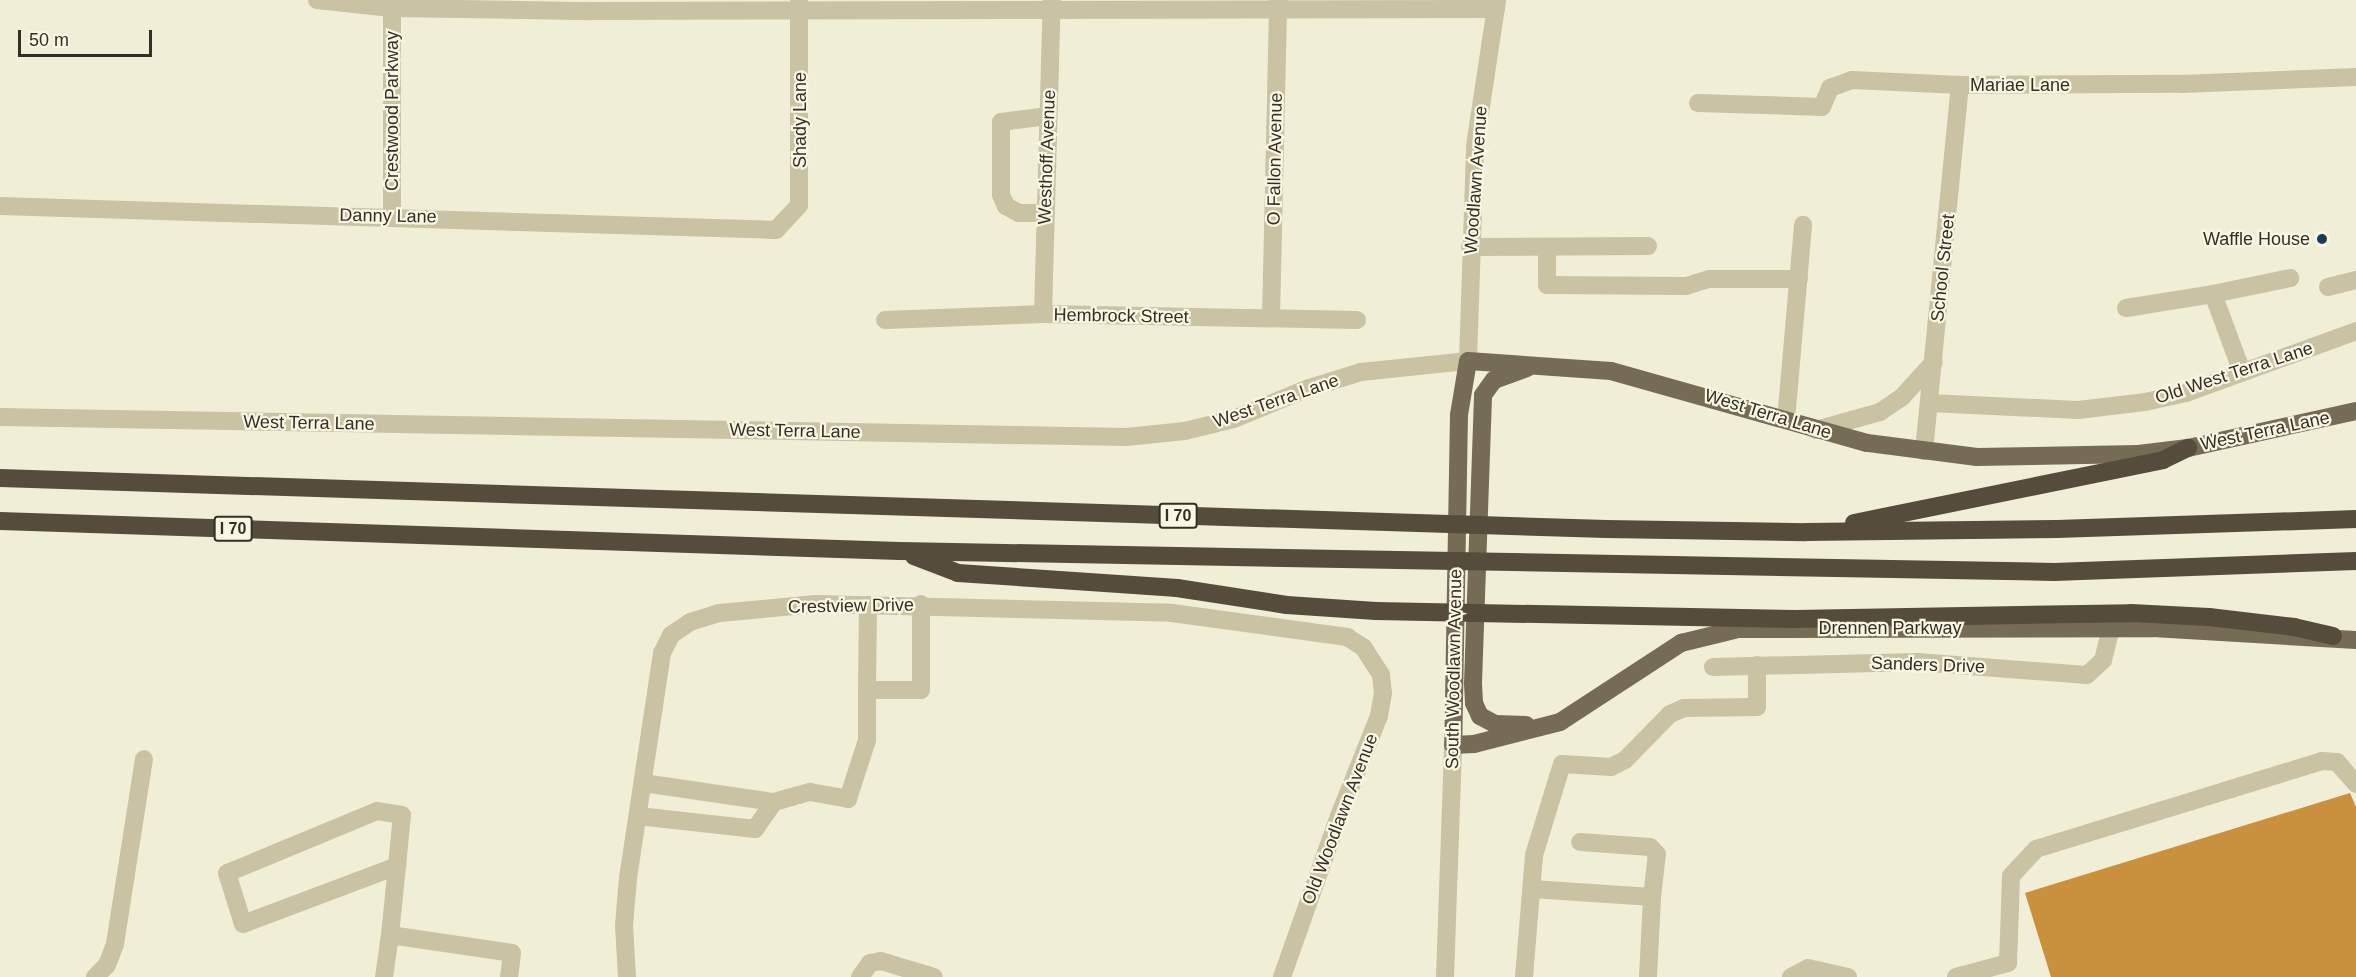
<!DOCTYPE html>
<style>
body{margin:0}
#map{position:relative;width:2356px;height:977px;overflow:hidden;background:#f1eed7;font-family:Arial,sans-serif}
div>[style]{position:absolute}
.building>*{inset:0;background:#c9903d}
.minor>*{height:18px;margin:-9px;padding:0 9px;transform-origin:9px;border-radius:9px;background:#c9c2a3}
.major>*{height:18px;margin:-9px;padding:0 9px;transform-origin:9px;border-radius:9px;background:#766c55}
.highway>*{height:18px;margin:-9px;padding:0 9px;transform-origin:9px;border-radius:9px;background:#554c3c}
.dots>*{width:16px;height:16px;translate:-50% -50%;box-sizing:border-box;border:3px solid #f9f7e3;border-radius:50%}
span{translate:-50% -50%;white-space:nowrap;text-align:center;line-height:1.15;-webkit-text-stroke:4.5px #f9f7e3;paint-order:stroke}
.shield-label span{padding:2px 4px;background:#f9f7e3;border:2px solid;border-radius:4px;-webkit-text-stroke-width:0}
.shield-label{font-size:16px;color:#342f25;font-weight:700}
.street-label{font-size:18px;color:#342f25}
.poi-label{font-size:18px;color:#342f25}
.right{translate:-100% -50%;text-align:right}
.scale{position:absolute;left:18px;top:30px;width:134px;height:27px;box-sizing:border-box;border:3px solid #342f25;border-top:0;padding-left:8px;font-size:18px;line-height:21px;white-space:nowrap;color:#342f25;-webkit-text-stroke:4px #f9f7e3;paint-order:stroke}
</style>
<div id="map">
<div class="building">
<i style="clip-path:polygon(2350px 793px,2356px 807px,2356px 977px,2051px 977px,2025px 893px)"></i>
</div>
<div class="minor">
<i style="left:317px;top:0;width:75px;rotate:6.1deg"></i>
<i style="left:392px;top:8px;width:200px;rotate:0.9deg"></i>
<i style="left:592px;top:11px;width:904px;rotate:-0.13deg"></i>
<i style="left:392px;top:8px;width:207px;rotate:90deg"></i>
<i style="left:1698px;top:103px;width:124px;rotate:1.8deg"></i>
<i style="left:1822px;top:107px;width:21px;rotate:-67deg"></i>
<i style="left:1830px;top:88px;width:23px;rotate:-20deg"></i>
<i style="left:1852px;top:80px;width:108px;rotate:2.7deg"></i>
<i style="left:1960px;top:85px;width:222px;rotate:-0.3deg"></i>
<i style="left:2182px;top:84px;width:174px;rotate:-2.3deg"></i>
<i style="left:0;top:206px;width:776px;rotate:1.77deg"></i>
<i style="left:776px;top:230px;width:34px;rotate:-47deg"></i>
<i style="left:799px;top:205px;width:204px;rotate:-90deg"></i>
<i style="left:1045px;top:213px;width:26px;rotate:180deg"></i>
<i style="left:1019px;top:213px;width:15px;rotate:-152deg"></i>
<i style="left:1006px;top:206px;width:12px;rotate:-114deg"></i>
<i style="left:1001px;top:195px;width:73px;rotate:-90deg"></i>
<i style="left:1001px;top:122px;width:46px;rotate:-7.4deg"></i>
<i style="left:1470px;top:247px;width:178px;rotate:-0.3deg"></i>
<i style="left:1547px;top:247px;width:38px;rotate:90deg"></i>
<i style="left:1547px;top:285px;width:139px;rotate:0.4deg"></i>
<i style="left:1686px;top:286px;width:24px;rotate:-17deg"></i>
<i style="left:1709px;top:279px;width:90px"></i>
<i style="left:2328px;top:287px;width:29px;rotate:-14deg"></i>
<i style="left:2126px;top:308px;width:88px;rotate:-9.1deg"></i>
<i style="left:1043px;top:314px;width:314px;rotate:-88.4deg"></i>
<i style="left:1271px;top:318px;width:318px;rotate:-88.7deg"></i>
<i style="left:885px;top:320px;width:158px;rotate:-2.2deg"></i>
<i style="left:1043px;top:314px;width:314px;rotate:1.1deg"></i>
<i style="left:2242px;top:372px;width:83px;rotate:-110.4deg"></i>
<i style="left:2213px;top:294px;width:79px;rotate:-11.7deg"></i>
<i style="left:1930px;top:403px;width:148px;rotate:2.7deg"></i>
<i style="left:2078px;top:410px;width:67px;rotate:-6.8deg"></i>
<i style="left:2145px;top:402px;width:42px;rotate:-12.4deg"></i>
<i style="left:2186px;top:393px;width:181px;rotate:-20deg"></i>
<i style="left:0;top:417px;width:1126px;rotate:1.02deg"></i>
<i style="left:1126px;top:437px;width:59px;rotate:-5.8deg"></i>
<i style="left:1185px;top:431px;width:50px;rotate:-13.8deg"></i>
<i style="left:1234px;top:419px;width:81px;rotate:-22.5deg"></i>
<i style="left:1309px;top:388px;width:54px;rotate:-17.1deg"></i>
<i style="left:1361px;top:372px;width:108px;rotate:-5.9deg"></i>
<i style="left:1468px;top:361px;width:215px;rotate:-88.1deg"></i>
<i style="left:1475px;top:146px;width:148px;rotate:-81.4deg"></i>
<i style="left:1786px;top:420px;width:196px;rotate:-85deg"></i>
<i style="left:1816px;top:430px;width:66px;rotate:-15.7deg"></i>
<i style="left:1880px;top:412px;width:27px;rotate:-34deg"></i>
<i style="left:1902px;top:397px;width:47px;rotate:-47.6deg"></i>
<i style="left:1924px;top:451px;width:368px;rotate:-84.4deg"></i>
<i style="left:868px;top:605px;width:85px;rotate:90.7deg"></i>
<i style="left:867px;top:690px;width:54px"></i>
<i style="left:921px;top:690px;width:86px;rotate:-90deg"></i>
<i style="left:1713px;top:667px;width:205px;rotate:-1.4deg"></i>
<i style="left:1918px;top:662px;width:169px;rotate:4.4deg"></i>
<i style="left:2087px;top:675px;width:22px;rotate:-43deg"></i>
<i style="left:2103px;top:660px;width:33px;rotate:-76deg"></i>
<i style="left:643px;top:783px;width:132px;rotate:8.3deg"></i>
<i style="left:774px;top:802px;width:37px;rotate:-16deg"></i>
<i style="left:810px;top:792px;width:39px;rotate:10deg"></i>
<i style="left:848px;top:799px;width:62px;rotate:-72.1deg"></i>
<i style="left:867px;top:740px;width:50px;rotate:-90deg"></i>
<i style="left:638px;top:816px;width:118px;rotate:6.3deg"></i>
<i style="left:755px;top:829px;width:33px;rotate:-55deg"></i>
<i style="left:1532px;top:889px;width:120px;rotate:3.8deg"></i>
<i style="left:1652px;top:897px;width:43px;rotate:-83.4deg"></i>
<i style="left:1657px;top:854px;width:10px;rotate:-135deg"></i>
<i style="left:1650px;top:847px;width:70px;rotate:-175.9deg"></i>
<i style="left:390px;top:935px;width:69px;rotate:-84.2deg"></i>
<i style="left:397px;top:866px;width:51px;rotate:-84.4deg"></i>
<i style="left:402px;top:815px;width:25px;rotate:-171deg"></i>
<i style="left:377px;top:811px;width:162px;rotate:157.5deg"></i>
<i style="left:227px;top:873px;width:53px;rotate:72.6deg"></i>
<i style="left:243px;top:924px;width:165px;rotate:-20.6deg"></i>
<i style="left:95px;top:977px;width:17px;rotate:-45deg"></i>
<i style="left:107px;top:965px;width:22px;rotate:-69deg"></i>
<i style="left:115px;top:944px;width:187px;rotate:-81.1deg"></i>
<i style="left:384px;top:977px;width:42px;rotate:-81.9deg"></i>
<i style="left:390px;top:935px;width:123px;rotate:8.4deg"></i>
<i style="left:512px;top:953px;width:24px;rotate:97deg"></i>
<i style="left:627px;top:977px;width:52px;rotate:-93.3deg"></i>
<i style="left:624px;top:925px;width:47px;rotate:-85.1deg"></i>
<i style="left:628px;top:878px;width:228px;rotate:-81.4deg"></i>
<i style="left:662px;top:653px;width:20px;rotate:-63deg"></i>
<i style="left:671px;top:635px;width:23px;rotate:-34deg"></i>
<i style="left:690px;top:622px;width:31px;rotate:-17deg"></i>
<i style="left:720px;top:613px;width:96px;rotate:-5.4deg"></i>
<i style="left:816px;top:604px;width:356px;rotate:1.4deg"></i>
<i style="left:1172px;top:613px;width:177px;rotate:7.8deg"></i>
<i style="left:1347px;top:637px;width:19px;rotate:32deg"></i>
<i style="left:1363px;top:647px;width:33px;rotate:57deg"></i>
<i style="left:1381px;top:675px;width:18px;rotate:84deg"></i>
<i style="left:1383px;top:693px;width:23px;rotate:100deg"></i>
<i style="left:1379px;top:716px;width:108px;rotate:111.8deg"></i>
<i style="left:1339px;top:816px;width:171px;rotate:109.5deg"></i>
<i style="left:860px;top:977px;width:17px;rotate:-54deg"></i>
<i style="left:870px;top:963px;width:11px;rotate:-10deg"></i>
<i style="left:881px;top:961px;width:55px;rotate:16.8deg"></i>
<i style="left:1445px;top:977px;width:232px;rotate:-88deg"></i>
<i style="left:1524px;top:977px;width:122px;rotate:-85.3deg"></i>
<i style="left:1534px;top:855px;width:95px;rotate:-72.9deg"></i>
<i style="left:1562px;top:764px;width:49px;rotate:3.5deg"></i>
<i style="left:1611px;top:767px;width:16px;rotate:-27deg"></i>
<i style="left:1625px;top:760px;width:64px;rotate:-45.6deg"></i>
<i style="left:1670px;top:714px;width:15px;rotate:-23deg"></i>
<i style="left:1684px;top:708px;width:73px;rotate:-0.8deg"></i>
<i style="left:1757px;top:707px;width:42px;rotate:-90deg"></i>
<i style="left:1648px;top:977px;width:80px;rotate:-87.1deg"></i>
<i style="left:1791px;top:977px;width:19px;rotate:-28deg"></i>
<i style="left:1808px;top:968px;width:41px;rotate:12.7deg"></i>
<i style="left:1956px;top:977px;width:54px;rotate:-15.1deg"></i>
<i style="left:2008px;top:963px;width:87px;rotate:-88deg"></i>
<i style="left:2011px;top:876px;width:37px;rotate:-47deg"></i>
<i style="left:2036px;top:849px;width:299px;rotate:-17.1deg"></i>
<i style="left:2322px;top:761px;width:15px;rotate:4deg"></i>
<i style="left:2337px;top:762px;width:29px;rotate:49deg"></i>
</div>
<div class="major">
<i style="left:2356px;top:411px;width:172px;rotate:167.6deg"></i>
<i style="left:2188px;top:448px;width:50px;rotate:173.2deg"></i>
<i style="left:2138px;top:454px;width:161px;rotate:178.9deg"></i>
<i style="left:1977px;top:457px;width:111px;rotate:-172.7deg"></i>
<i style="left:1867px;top:443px;width:266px;rotate:-164.3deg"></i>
<i style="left:1611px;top:371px;width:143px;rotate:-176deg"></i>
<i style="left:1468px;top:361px;width:55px;rotate:99.5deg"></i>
<i style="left:1459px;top:415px;width:330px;rotate:91deg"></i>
<i style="left:1453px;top:745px;width:21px;rotate:-3deg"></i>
<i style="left:1474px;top:744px;width:89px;rotate:-14.3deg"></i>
<i style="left:1560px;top:722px;width:145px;rotate:-33.1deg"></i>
<i style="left:1681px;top:643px;width:59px;rotate:-13.8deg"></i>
<i style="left:1738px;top:629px;width:415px;rotate:-0.1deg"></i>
<i style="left:2153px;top:628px;width:203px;rotate:3.4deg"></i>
<i style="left:1526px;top:725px;width:31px;rotate:-178deg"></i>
<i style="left:1495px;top:724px;width:17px;rotate:-152deg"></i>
<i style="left:1480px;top:716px;width:14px;rotate:-115deg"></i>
<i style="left:1474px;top:703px;width:20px;rotate:-93deg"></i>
<i style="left:1473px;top:683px;width:288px;rotate:-88deg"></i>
<i style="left:1483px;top:395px;width:19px;rotate:-54deg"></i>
<i style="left:1494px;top:380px;width:35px;rotate:-20deg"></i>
</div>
<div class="highway">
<i style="left:0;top:478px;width:1607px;rotate:1.82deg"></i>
<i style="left:1606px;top:529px;width:200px;rotate:0.9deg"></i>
<i style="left:1806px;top:532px;width:251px;rotate:-0.7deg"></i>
<i style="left:2057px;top:529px;width:299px;rotate:-1.9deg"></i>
<i style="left:0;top:521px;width:900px;rotate:1.91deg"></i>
<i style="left:900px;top:551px;width:1154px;rotate:1.04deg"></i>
<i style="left:2054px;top:572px;width:302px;rotate:-2.1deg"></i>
<i style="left:1854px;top:523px;width:315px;rotate:-11.5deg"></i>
<i style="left:2163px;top:460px;width:28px;rotate:-26deg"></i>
<i style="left:914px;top:556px;width:47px;rotate:21.1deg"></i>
<i style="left:958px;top:573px;width:220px;rotate:3.9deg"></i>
<i style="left:1177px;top:588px;width:111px;rotate:8.8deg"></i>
<i style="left:1287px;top:605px;width:89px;rotate:3.9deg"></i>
<i style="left:1376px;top:611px;width:419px;rotate:1.1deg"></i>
<i style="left:1795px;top:619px;width:336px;rotate:-1deg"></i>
<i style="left:2131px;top:613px;width:78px;rotate:2.9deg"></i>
<i style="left:2209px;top:617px;width:86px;rotate:6.7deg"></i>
<i style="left:2294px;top:627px;width:40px;rotate:13deg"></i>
</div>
<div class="dots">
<i style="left:2322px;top:239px;background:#1a3d56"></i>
</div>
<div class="shield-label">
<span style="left:1178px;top:516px">I 70</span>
<span style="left:233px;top:529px">I 70</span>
</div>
<div class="street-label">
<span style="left:2020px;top:85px">Mariae Lane</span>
<span style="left:392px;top:111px;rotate:-90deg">Crestwood Parkway</span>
<span style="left:800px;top:120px;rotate:-90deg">Shady Lane</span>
<span style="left:1047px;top:157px;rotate:-88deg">Westhoff Avenue</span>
<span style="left:1275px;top:159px;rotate:-89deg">O Fallon Avenue</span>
<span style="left:1476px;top:180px;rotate:-86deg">Woodlawn Avenue</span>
<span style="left:388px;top:216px;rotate:1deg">Danny Lane</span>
<span style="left:1943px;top:268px;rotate:-84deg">School Street</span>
<span style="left:1121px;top:316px;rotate:1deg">Hembrock Street</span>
<span style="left:2234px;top:373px;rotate:-18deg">Old West Terra Lane</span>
<span style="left:1276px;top:401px;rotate:-19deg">West Terra Lane</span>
<span style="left:1768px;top:414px;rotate:17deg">West Terra Lane</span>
<span style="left:309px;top:423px;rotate:1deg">West Terra Lane</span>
<span style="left:795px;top:431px;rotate:1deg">West Terra Lane</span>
<span style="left:2265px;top:431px;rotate:-12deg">West Terra Lane</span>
<span style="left:851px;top:606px;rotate:-1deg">Crestview Drive</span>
<span style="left:1890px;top:628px">Drennen Parkway</span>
<span style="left:1928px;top:665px;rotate:2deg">Sanders Drive</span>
<span style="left:1454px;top:669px;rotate:-89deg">South Woodlawn Avenue</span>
<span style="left:1340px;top:819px;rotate:-69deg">Old Woodlawn Avenue</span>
</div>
<div class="poi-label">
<span class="right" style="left:2310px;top:239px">Waffle House</span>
</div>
<div class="scale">50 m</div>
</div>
